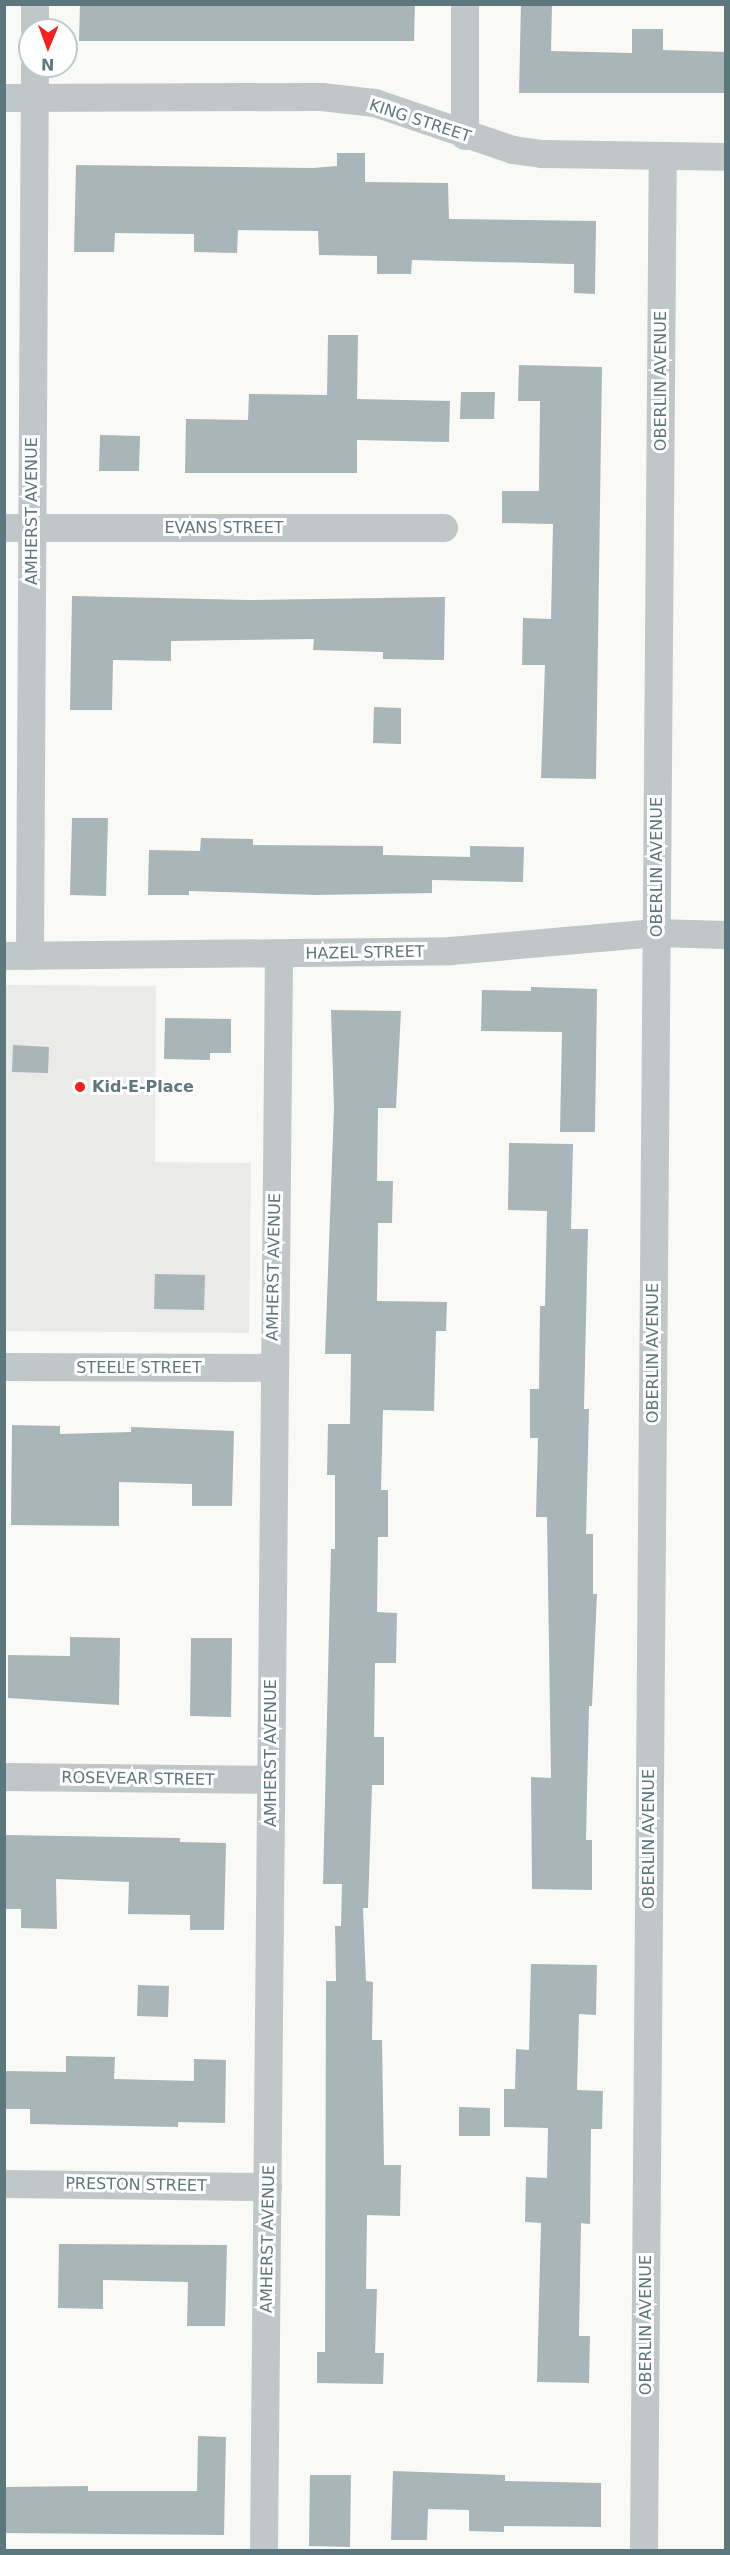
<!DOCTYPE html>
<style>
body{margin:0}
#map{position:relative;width:730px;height:2555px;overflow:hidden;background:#f9f9f6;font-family:"DejaVu Sans",sans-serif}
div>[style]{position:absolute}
.built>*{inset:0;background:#eaeae9}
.building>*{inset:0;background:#a8b6b9}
.street>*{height:28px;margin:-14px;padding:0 14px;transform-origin:14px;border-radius:14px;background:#bfc7c9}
.dots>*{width:16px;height:16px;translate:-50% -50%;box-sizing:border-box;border:3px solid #fff;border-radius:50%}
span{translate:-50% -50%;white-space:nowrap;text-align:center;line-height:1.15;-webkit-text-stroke:6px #fff;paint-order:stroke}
.street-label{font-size:16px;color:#5d777e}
.poi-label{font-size:16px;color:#5d777e;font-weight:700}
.left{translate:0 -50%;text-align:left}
.frame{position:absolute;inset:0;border:6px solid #5d777e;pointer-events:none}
.north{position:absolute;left:18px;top:18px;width:60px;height:60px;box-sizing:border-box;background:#fff;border:2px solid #bec9cb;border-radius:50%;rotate:181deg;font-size:16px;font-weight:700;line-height:24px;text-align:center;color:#5d777e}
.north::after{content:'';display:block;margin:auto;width:21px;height:27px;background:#f3201c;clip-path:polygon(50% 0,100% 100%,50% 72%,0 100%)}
</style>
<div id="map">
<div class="built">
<i style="clip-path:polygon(5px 985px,156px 986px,155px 1162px,251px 1163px,249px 1333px,5px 1331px)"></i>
</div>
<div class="building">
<i style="clip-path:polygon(80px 4px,415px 4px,414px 41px,79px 41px)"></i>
<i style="clip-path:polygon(521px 4px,552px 4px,551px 51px,632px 53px,632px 29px,663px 29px,663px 50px,726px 52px,726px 93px,519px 93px)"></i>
<i style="clip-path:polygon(337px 153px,365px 153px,365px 182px,448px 183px,449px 219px,596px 221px,595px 294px,574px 293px,574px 264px,412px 260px,411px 274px,377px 274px,377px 256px,319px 255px,318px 231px,238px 230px,237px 253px,194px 252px,194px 234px,115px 233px,114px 252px,74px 252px,76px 165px,313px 168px,337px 166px)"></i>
<i style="clip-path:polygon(328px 335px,358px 335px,357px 399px,450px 401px,449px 442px,357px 440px,357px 473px,185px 473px,186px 419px,248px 420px,249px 394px,327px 395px)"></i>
<i style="clip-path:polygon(519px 365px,602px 367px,596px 779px,541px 778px,545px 665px,522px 665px,523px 618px,551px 619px,553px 524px,502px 523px,502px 491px,539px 491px,540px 401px,518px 401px)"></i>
<i style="clip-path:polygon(461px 392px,495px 392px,494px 419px,460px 419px)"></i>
<i style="clip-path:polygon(100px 435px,140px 436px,139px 471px,99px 471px)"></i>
<i style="clip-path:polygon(72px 596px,249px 600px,445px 597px,444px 660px,383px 659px,383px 652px,313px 650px,314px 639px,171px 641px,171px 661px,113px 660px,112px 710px,70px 710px)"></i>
<i style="clip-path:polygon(374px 707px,401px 708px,401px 744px,373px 743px)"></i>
<i style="clip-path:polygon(72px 818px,108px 818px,106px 896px,70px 895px)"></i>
<i style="clip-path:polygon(201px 838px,253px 839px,253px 845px,383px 846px,383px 855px,470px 857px,470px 846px,524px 847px,523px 882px,432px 880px,432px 893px,317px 895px,189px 891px,189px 895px,148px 895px,149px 850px,200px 851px)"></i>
<i style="clip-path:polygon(531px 987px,597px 989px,595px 1132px,560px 1132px,562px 1032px,481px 1031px,482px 990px,531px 991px)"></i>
<i style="clip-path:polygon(331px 1010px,401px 1011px,396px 1108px,378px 1108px,377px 1181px,393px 1181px,392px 1223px,378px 1223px,377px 1301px,447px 1302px,446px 1331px,436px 1331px,434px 1411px,383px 1410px,381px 1490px,388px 1490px,388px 1537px,378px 1537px,377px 1612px,397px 1613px,396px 1663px,375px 1663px,374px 1737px,384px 1737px,384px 1785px,372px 1785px,368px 1908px,363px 1908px,366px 1981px,373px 1982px,372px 2040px,382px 2040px,384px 2165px,401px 2165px,400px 2216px,367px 2215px,366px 2289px,377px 2289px,375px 2353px,384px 2353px,383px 2384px,317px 2383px,317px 2352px,325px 2352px,326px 1981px,336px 1981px,335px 1926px,341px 1926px,342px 1884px,323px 1884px,331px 1549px,335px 1549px,335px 1475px,327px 1475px,328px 1424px,350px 1424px,351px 1354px,325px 1354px,334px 1107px)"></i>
<i style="clip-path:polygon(165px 1018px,231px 1019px,231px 1053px,210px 1053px,210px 1060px,164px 1059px)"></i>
<i style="clip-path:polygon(13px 1045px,49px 1047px,48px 1073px,12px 1072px)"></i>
<i style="clip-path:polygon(509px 1143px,573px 1144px,571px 1229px,588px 1229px,584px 1409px,589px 1409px,586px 1534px,593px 1534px,593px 1594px,597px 1594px,592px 1706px,589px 1706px,586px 1840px,592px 1840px,592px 1890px,532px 1889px,531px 1777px,551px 1778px,547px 1517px,536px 1517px,538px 1438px,530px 1438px,530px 1389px,539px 1389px,540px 1306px,545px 1306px,547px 1211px,508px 1210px)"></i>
<i style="clip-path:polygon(155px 1274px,205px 1275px,204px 1310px,154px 1309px)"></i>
<i style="clip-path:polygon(12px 1425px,60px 1426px,60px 1434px,131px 1432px,131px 1427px,234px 1431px,232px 1506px,192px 1506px,192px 1484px,119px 1482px,119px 1526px,11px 1525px)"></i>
<i style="clip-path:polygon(70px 1637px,120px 1638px,119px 1705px,8px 1698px,8px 1655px,70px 1656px)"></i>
<i style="clip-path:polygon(191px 1638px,232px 1638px,231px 1717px,190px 1716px)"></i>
<i style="clip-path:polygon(6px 1835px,180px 1838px,180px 1842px,226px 1843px,224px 1930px,190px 1930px,190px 1915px,128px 1914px,129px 1882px,56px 1879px,57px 1929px,21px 1928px,21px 1909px,6px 1909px)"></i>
<i style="clip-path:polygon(531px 1964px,597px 1965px,596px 2015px,579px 2014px,577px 2090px,603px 2091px,602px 2129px,591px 2129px,590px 2224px,581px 2223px,579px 2336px,590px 2336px,589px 2383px,537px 2382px,541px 2223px,525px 2222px,526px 2177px,547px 2178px,548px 2128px,504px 2127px,504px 2089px,515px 2089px,516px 2049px,529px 2050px)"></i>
<i style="clip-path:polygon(138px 1985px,169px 1986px,168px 2017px,137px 2016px)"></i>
<i style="clip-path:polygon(66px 2056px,115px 2057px,114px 2079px,194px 2081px,194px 2059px,226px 2060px,225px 2123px,178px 2122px,178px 2127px,30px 2124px,30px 2109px,4px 2109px,4px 2071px,66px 2072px)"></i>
<i style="clip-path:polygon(459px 2107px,490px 2108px,490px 2136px,459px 2136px)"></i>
<i style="clip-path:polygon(59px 2244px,227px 2245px,225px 2326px,187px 2326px,188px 2282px,103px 2280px,103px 2309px,58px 2308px)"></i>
<i style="clip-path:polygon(198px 2436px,226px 2437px,224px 2535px,4px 2533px,4px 2487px,88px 2486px,88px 2491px,197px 2491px)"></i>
<i style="clip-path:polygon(393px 2471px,505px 2475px,505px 2481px,601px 2483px,601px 2527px,504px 2526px,504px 2532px,469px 2531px,469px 2510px,428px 2509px,427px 2540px,391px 2540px)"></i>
<i style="clip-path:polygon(310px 2475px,351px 2475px,350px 2547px,309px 2546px)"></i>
</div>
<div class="street">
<i style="left:35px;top:4px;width:26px;rotate:90deg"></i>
<i style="left:465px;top:4px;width:132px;rotate:90deg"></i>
<i style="left:4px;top:98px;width:318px;rotate:-0.2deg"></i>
<i style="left:322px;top:97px;width:53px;rotate:6.5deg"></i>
<i style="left:375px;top:103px;width:146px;rotate:18.8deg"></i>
<i style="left:513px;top:150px;width:30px;rotate:8deg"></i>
<i style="left:543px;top:154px;width:183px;rotate:0.9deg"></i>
<i style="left:4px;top:528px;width:440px"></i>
<i style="left:4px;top:956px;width:447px;rotate:-0.6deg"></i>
<i style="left:451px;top:951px;width:206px;rotate:-5deg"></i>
<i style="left:656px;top:933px;width:70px;rotate:1.6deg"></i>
<i style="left:30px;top:956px;width:890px;rotate:-89.68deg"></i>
<i style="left:4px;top:1367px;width:269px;rotate:0.2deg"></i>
<i style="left:4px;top:1777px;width:267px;rotate:0.6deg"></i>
<i style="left:4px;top:2184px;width:264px;rotate:0.7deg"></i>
<i style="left:264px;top:2550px;width:1595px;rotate:-89.46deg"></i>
<i style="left:644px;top:2550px;width:2394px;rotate:-89.55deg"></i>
</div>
<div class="dots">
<i style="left:80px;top:1087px;background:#f3201c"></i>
</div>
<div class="street-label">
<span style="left:420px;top:121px;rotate:18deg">KING STREET</span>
<span style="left:661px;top:381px;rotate:-90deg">OBERLIN AVENUE</span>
<span style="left:32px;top:511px;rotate:-90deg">AMHERST AVENUE</span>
<span style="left:224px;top:528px">EVANS STREET</span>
<span style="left:657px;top:867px;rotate:-90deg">OBERLIN AVENUE</span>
<span style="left:365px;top:953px;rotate:-1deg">HAZEL STREET</span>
<span style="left:274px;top:1267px;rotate:-89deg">AMHERST AVENUE</span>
<span style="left:653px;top:1353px;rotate:-90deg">OBERLIN AVENUE</span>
<span style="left:139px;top:1368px">STEELE STREET</span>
<span style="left:271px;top:1753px;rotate:-90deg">AMHERST AVENUE</span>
<span style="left:138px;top:1779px;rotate:1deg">ROSEVEAR STREET</span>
<span style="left:649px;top:1839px;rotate:-90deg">OBERLIN AVENUE</span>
<span style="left:136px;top:2185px;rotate:1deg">PRESTON STREET</span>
<span style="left:268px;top:2239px;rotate:-89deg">AMHERST AVENUE</span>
<span style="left:646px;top:2325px;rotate:-90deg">OBERLIN AVENUE</span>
</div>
<div class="poi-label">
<span class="left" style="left:92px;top:1087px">Kid-E-Place</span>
</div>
<div class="frame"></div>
<div class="north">N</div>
</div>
